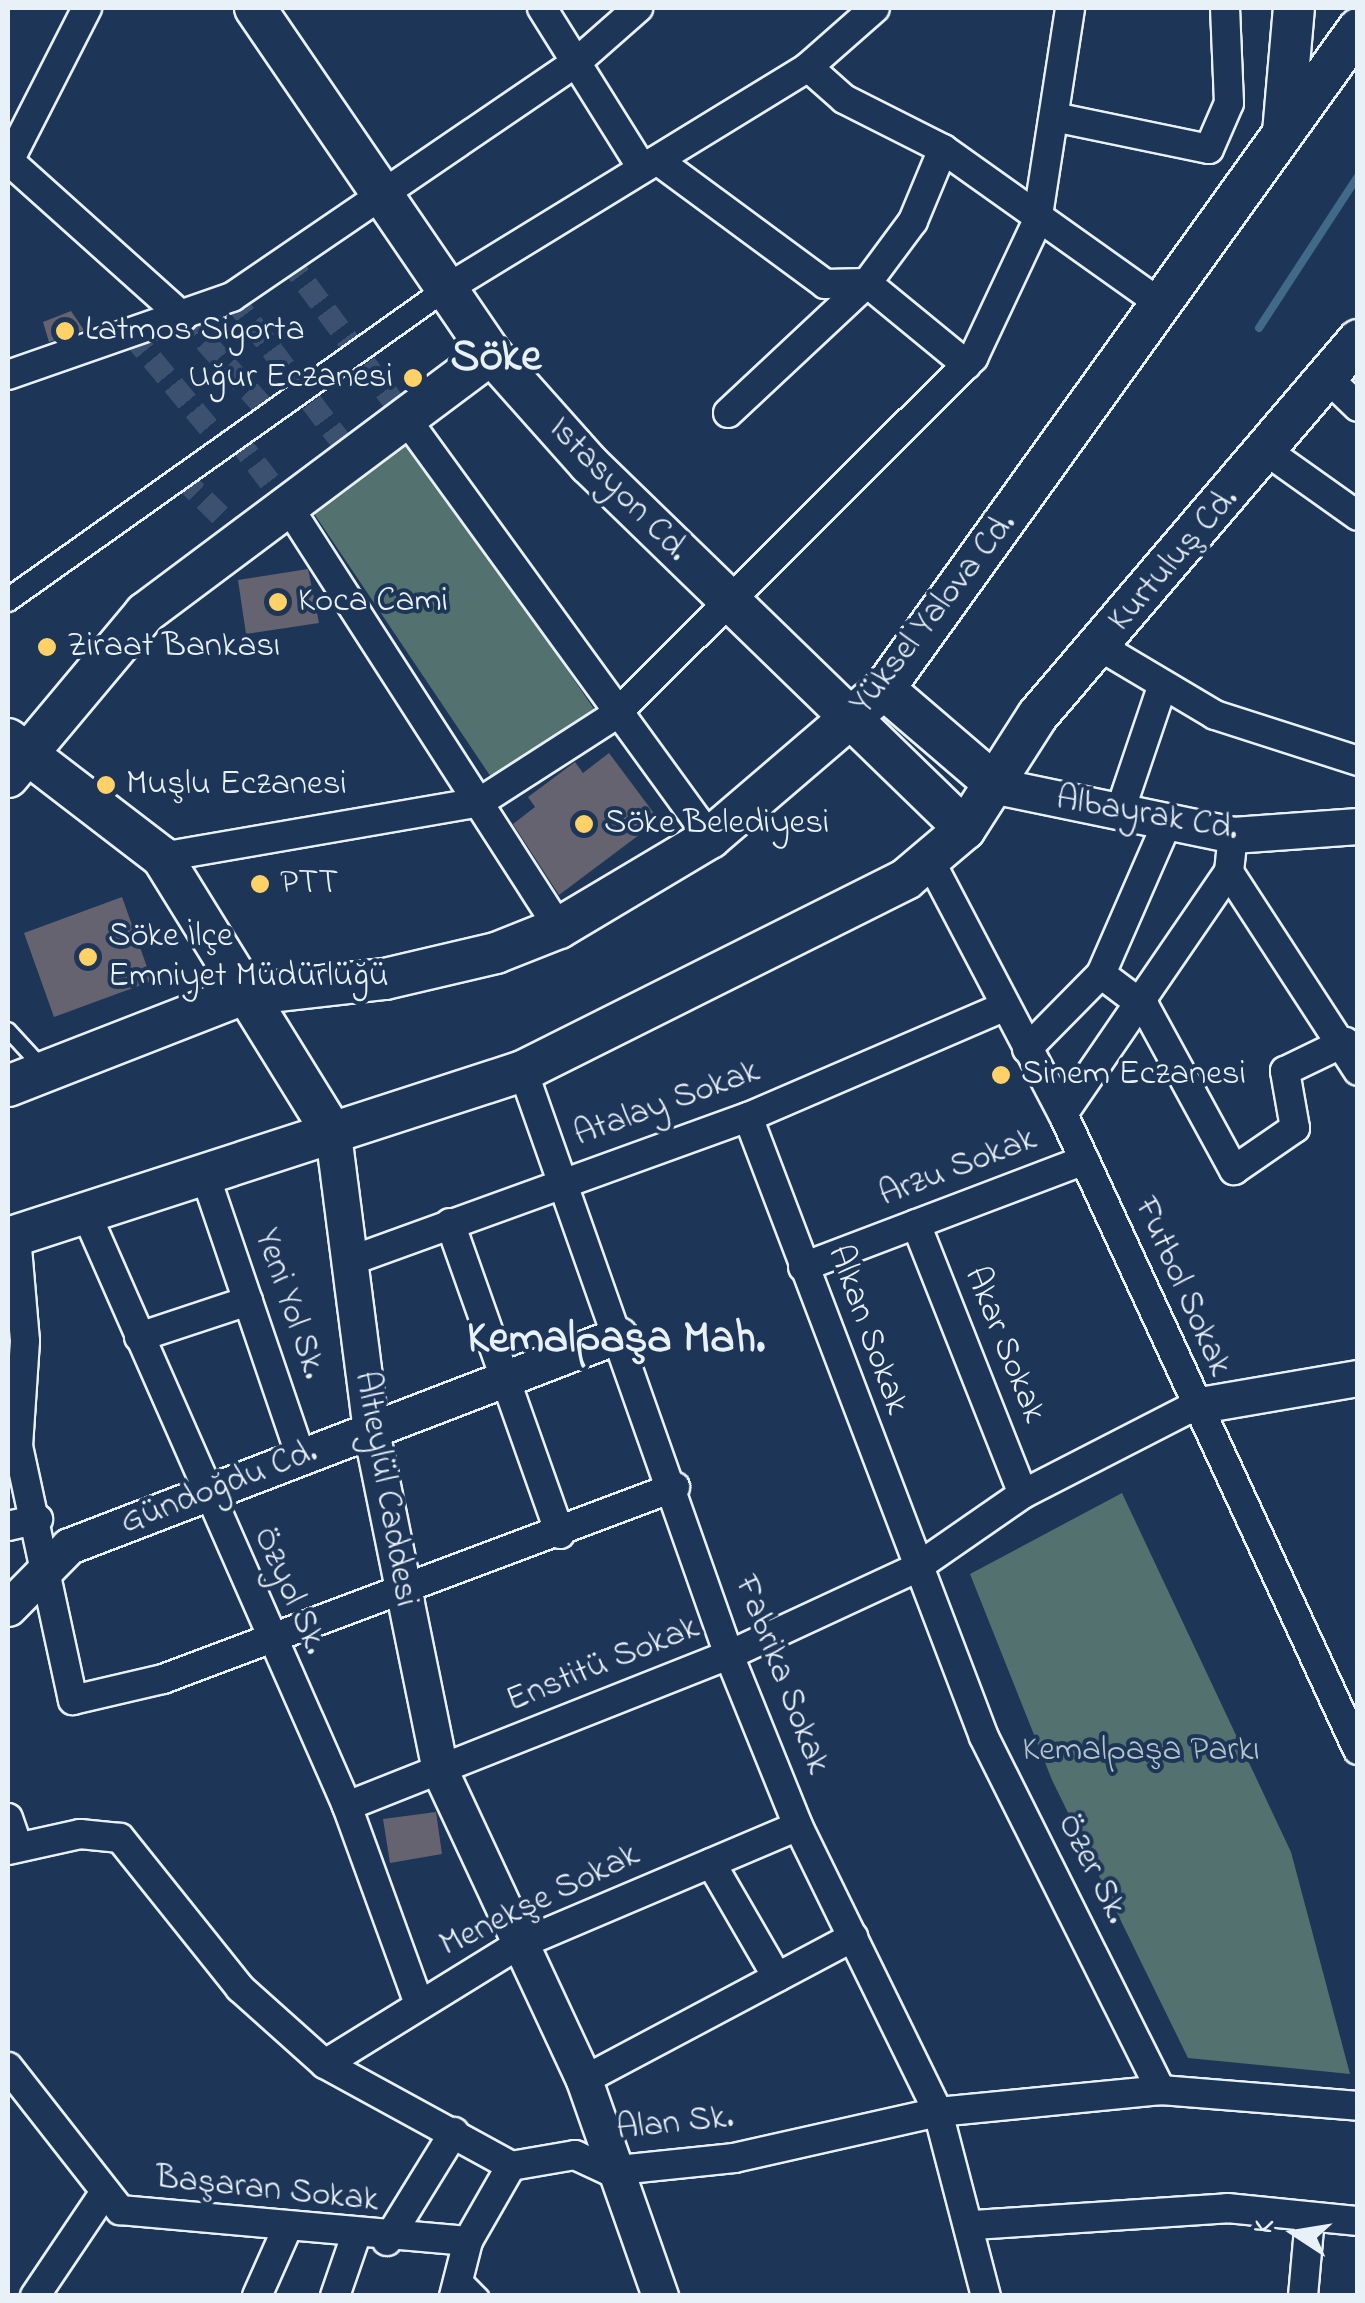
<!DOCTYPE html>
<meta charset="utf-8">
<style>
body{margin:0}
#map{position:relative;width:1365px;height:2303px;overflow:hidden;background:#1d3557;font-family:"Indie Flower",sans-serif}
div>[style]{position:absolute}
.green>*{inset:0;background:#53716f}
.stream>*{height:8px;margin:-4px;padding:0 4px;transform-origin:4px;border-radius:4px;background:#406a87}
.building>*{inset:0;background:#666371}
.pedestrian-tunnel>*{height:22px;margin-top:-11px;transform-origin:0;background:repeating-linear-gradient(90deg,#3b516f 0 22px,transparent 0 33px)}
.roads{filter:drop-shadow(2px 0 #e8f1f8) drop-shadow(-2px 0 #e8f1f8) drop-shadow(0 2px #e8f1f8) drop-shadow(0 -2px #e8f1f8)}
.service>*{height:14px;margin:-7px;padding:0 7px;transform-origin:7px;border-radius:7px;background:#1d3557}
.pedestrian>*{height:22px;margin:-11px;padding:0 11px;transform-origin:11px;border-radius:11px;background:#1d3557}
.minor>*{height:28px;margin:-14px;padding:0 14px;transform-origin:14px;border-radius:14px;background:#1d3557}
.tertiary>*{height:35px;margin:-17.5px;padding:0 17.5px;transform-origin:17.5px;border-radius:17.5px;background:#1d3557}
.secondary>*{height:40px;margin:-20px;padding:0 20px;transform-origin:20px;border-radius:20px;background:#1d3557}
.dots>*{width:28px;height:28px;translate:-50% -50%;box-sizing:border-box;border:5px solid #1d3557;border-radius:50%}
span{translate:-50% -50%;white-space:nowrap;text-align:center;line-height:1.15;-webkit-text-stroke:8px #1d3557;paint-order:stroke}
.poi-label{font-size:35px;color:#e8f1f8}
.left{translate:0 -50%;text-align:left}
.right{translate:-100% -50%;text-align:right}
.street-label{font-size:35px;color:#e8f1f8}
.park-label{font-size:35px;color:#b4c4c8}
.district-label{font-size:45px;color:#e8f1f8;font-weight:700}
.frame{position:absolute;inset:0;border:10px solid #e8f1f8;pointer-events:none}
.north{position:absolute;left:1245px;top:2183px;width:100px;height:100px;-webkit-text-stroke:8px #1d3557;paint-order:stroke;rotate:282deg;font-size:28px;font-weight:700;line-height:40px;text-align:center;color:#e8f1f8}
.north::after{content:'';display:block;margin:auto;width:35px;height:45px;background:#e8f1f8;clip-path:polygon(50% 0,100% 100%,50% 72%,0 100%)}
</style>
<div id="map">
<div class="green">
<i style="clip-path:polygon(412px 442px,596px 712px,495px 783px,311px 509px)"></i>
<i style="clip-path:polygon(1122px 1493px,1291px 1852px,1350px 2074px,1188px 2058px,1052px 1780px,970px 1574px)"></i>
</div>
<div class="stream">
<i style="left:1259px;top:328px;width:181px;rotate:-56.9deg"></i>
</div>
<div class="building">
<i style="clip-path:polygon(71px 311px,84px 330px,49px 342px,43px 322px)"></i>
<i style="clip-path:polygon(308px 569px,319px 623px,246px 634px,238px 580px)"></i>
<i style="clip-path:polygon(609px 753px,659px 820px,559px 895px,513px 824px,535px 807px,528px 797px,575px 762px,583px 773px)"></i>
<i style="clip-path:polygon(122px 897px,152px 981px,54px 1017px,24px 933px)"></i>
<i style="clip-path:polygon(436px 1812px,442px 1854px,390px 1863px,383px 1819px)"></i>
</div>
<div class="pedestrian-tunnel">
<i style="left:287px;top:258px;width:197px;rotate:53.5deg"></i>
<i style="left:232px;top:297px;width:198px;rotate:53deg"></i>
<i style="left:183px;top:317px;width:130px;rotate:48.1deg"></i>
<i style="left:131px;top:334px;width:146px;rotate:50.3deg"></i>
<i style="left:236px;top:438px;width:82px;rotate:52.4deg"></i>
<i style="left:181px;top:477px;width:87px;rotate:44.5deg"></i>
</div>
<div class="roads">
<div class="service">
<i style="left:8px;top:1030px;width:52px;rotate:47.4deg"></i>
<i style="left:460px;top:2275px;width:30px;rotate:45deg"></i>
</div>
<div class="pedestrian">
<i style="left:8px;top:600px;width:534px;rotate:-35.39deg"></i>
</div>
<div class="minor">
<i style="left:542px;top:8px;width:189px;rotate:58deg"></i>
<i style="left:808px;top:67px;width:48px;rotate:41.6deg"></i>
<i style="left:844px;top:99px;width:111px;rotate:26.8deg"></i>
<i style="left:943px;top:149px;width:272px;rotate:35.4deg"></i>
<i style="left:1054px;top:117px;width:158px;rotate:11.7deg"></i>
<i style="left:1209px;top:149px;width:50px;rotate:-66.5deg"></i>
<i style="left:1229px;top:103px;width:95px;rotate:-92.4deg"></i>
<i style="left:8px;top:160px;width:235px;rotate:41.9deg"></i>
<i style="left:657px;top:160px;width:209px;rotate:36.4deg"></i>
<i style="left:825px;top:284px;width:42px;rotate:-1.4deg"></i>
<i style="left:867px;top:283px;width:129px;rotate:39.4deg"></i>
<i style="left:9px;top:161px;width:172px;rotate:-63deg"></i>
<i style="left:443px;top:291px;width:428px;rotate:-31.5deg"></i>
<i style="left:808px;top:67px;width:89px;rotate:-41.4deg"></i>
<i style="left:8px;top:375px;width:237px;rotate:-19.2deg"></i>
<i style="left:232px;top:297px;width:420px;rotate:-34.3deg"></i>
<i style="left:579px;top:60px;width:79px;rotate:-41.4deg"></i>
<i style="left:1331px;top:381px;width:37px;rotate:44deg"></i>
<i style="left:728px;top:413px;width:190px;rotate:-43.1deg"></i>
<i style="left:867px;top:283px;width:77px;rotate:-53.4deg"></i>
<i style="left:913px;top:221px;width:78px;rotate:-67.4deg"></i>
<i style="left:404px;top:416px;width:521px;rotate:54.05deg"></i>
<i style="left:1268px;top:452px;width:110px;rotate:35.4deg"></i>
<i style="left:286px;top:503px;width:505px;rotate:57.29deg"></i>
<i style="left:1099px;top:646px;width:135px;rotate:30.7deg"></i>
<i style="left:1215px;top:715px;width:150px;rotate:17.8deg"></i>
<i style="left:1119px;top:814px;width:131px;rotate:-71.3deg"></i>
<i style="left:162px;top:857px;width:323px;rotate:-9.8deg"></i>
<i style="left:480px;top:802px;width:161px;rotate:-32.8deg"></i>
<i style="left:615px;top:715px;width:506px;rotate:-44.92deg"></i>
<i style="left:973px;top:358px;width:150px;rotate:-64.8deg"></i>
<i style="left:1037px;top:222px;width:217px;rotate:-81.2deg"></i>
<i style="left:929px;top:859px;width:288px;rotate:62.3deg"></i>
<i style="left:1063px;top:1114px;width:701px;rotate:65.12deg"></i>
<i style="left:1229px;top:872px;width:237px;rotate:57deg"></i>
<i style="left:1101px;top:974px;width:55px;rotate:36.9deg"></i>
<i style="left:1145px;top:1007px;width:186px;rotate:61.4deg"></i>
<i style="left:1234px;top:1170px;width:74px;rotate:-34.5deg"></i>
<i style="left:1295px;top:1128px;width:58px;rotate:-100deg"></i>
<i style="left:1285px;top:1071px;width:67px;rotate:-25.8deg"></i>
<i style="left:1027px;top:1049px;width:105px;rotate:-45.4deg"></i>
<i style="left:1101px;top:974px;width:165px;rotate:-66.4deg"></i>
<i style="left:523px;top:1071px;width:619px;rotate:70.57deg"></i>
<i style="left:729px;top:1655px;width:184px;rotate:68deg"></i>
<i style="left:798px;top:1826px;width:318px;rotate:63.9deg"></i>
<i style="left:938px;top:2112px;width:190px;rotate:75.4deg"></i>
<i style="left:1063px;top:1114px;width:293px;rotate:-55.6deg"></i>
<i style="left:1229px;top:872px;width:37px;rotate:-84deg"></i>
<i style="left:748px;top:1117px;width:663px;rotate:69.16deg"></i>
<i style="left:984px;top:1737px;width:395px;rotate:63.4deg"></i>
<i style="left:205px;top:1175px;width:298px;rotate:71.2deg"></i>
<i style="left:85px;top:1211px;width:650px;rotate:66.23deg"></i>
<i style="left:347px;top:1806px;width:211px;rotate:70deg"></i>
<i style="left:450px;top:1223px;width:330px;rotate:70.5deg"></i>
<i style="left:916px;top:1224px;width:290px;rotate:68.4deg"></i>
<i style="left:16px;top:1236px;width:105px;rotate:85.1deg"></i>
<i style="left:25px;top:1341px;width:105px;rotate:93.8deg"></i>
<i style="left:18px;top:1446px;width:260px;rotate:77.8deg"></i>
<i style="left:73px;top:1700px;width:92px;rotate:-13.1deg"></i>
<i style="left:163px;top:1679px;width:547px;rotate:-20.56deg"></i>
<i style="left:350px;top:1261px;width:423px;rotate:-19.9deg"></i>
<i style="left:748px;top:1117px;width:279px;rotate:-23.3deg"></i>
<i style="left:803px;top:1267px;width:301px;rotate:-20.8deg"></i>
<i style="left:139px;top:1337px;width:115px;rotate:-18.3deg"></i>
<i style="left:8px;top:1526px;width:31px;rotate:-13deg"></i>
<i style="left:347px;top:1806px;width:411px;rotate:-21.6deg"></i>
<i style="left:729px;top:1655px;width:206px;rotate:-24.9deg"></i>
<i style="left:916px;top:1568px;width:130px;rotate:-34.7deg"></i>
<i style="left:1023px;top:1494px;width:192px;rotate:-27.2deg"></i>
<i style="left:8px;top:1818px;width:31px;rotate:71deg"></i>
<i style="left:8px;top:1850px;width:74px;rotate:-12.5deg"></i>
<i style="left:80px;top:1834px;width:40px;rotate:5.7deg"></i>
<i style="left:120px;top:1838px;width:192px;rotate:51.3deg"></i>
<i style="left:240px;top:1988px;width:114px;rotate:41.8deg"></i>
<i style="left:325px;top:2064px;width:212px;rotate:28.7deg"></i>
<i style="left:511px;top:2166px;width:65px;rotate:-9.8deg"></i>
<i style="left:575px;top:2155px;width:38px;rotate:25deg"></i>
<i style="left:609px;top:2171px;width:126px;rotate:-5.9deg"></i>
<i style="left:734px;top:2158px;width:209px;rotate:-12.7deg"></i>
<i style="left:938px;top:2112px;width:224px;rotate:-5.6deg"></i>
<i style="left:1161px;top:2090px;width:198px;rotate:4.6deg"></i>
<i style="left:711px;top:1863px;width:132px;rotate:59.9deg"></i>
<i style="left:325px;top:2064px;width:227px;rotate:-31.7deg"></i>
<i style="left:518px;top:1945px;width:304px;rotate:-23deg"></i>
<i style="left:8px;top:2067px;width:182px;rotate:51.9deg"></i>
<i style="left:120px;top:2210px;width:349px;rotate:5.1deg"></i>
<i style="left:584px;top:2080px;width:305px;rotate:-28deg"></i>
<i style="left:974px;top:2225px;width:254px;rotate:-3.8deg"></i>
<i style="left:1227px;top:2208px;width:132px;rotate:5.7deg"></i>
<i style="left:387px;top:2241px;width:128px;rotate:-58.4deg"></i>
<i style="left:35px;top:2296px;width:125px;rotate:-56.1deg"></i>
<i style="left:257px;top:2296px;width:71px;rotate:-66deg"></i>
<i style="left:335px;top:2296px;width:61px;rotate:-71deg"></i>
<i style="left:454px;top:2296px;width:57px;rotate:-75.7deg"></i>
<i style="left:468px;top:2241px;width:86px;rotate:-60.2deg"></i>
<i style="left:1303px;top:2296px;width:79px;rotate:-84.9deg"></i>
</div>
<div class="tertiary">
<i style="left:997px;top:786px;width:241px;rotate:11.7deg"></i>
<i style="left:1233px;top:835px;width:125px;rotate:-4.1deg"></i>
<i style="left:333px;top:1134px;width:299px;rotate:82.7deg"></i>
<i style="left:371px;top:1431px;width:347px;rotate:78.5deg"></i>
<i style="left:440px;top:1771px;width:341px;rotate:65deg"></i>
<i style="left:584px;top:2080px;width:229px;rotate:70.6deg"></i>
<i style="left:1194px;top:1406px;width:166px;rotate:-9.7deg"></i>
<i style="left:8px;top:1608px;width:87px;rotate:-45.5deg"></i>
<i style="left:69px;top:1546px;width:589px;rotate:-20.99deg"></i>
</div>
<div class="secondary">
<i style="left:255px;top:8px;width:419px;rotate:55.7deg"></i>
<i style="left:491px;top:354px;width:147px;rotate:48.3deg"></i>
<i style="left:589px;top:464px;width:524px;rotate:44.15deg"></i>
<i style="left:1283px;top:133px;width:125px;rotate:-85deg"></i>
<i style="left:884px;top:689px;width:149px;rotate:40.6deg"></i>
<i style="left:8px;top:739px;width:194px;rotate:37.5deg"></i>
<i style="left:162px;top:857px;width:326px;rotate:58.3deg"></i>
<i style="left:8px;top:777px;width:214px;rotate:-50.1deg"></i>
<i style="left:145px;top:613px;width:432px;rotate:-36.8deg"></i>
<i style="left:8px;top:1086px;width:251px;rotate:-21.3deg"></i>
<i style="left:242px;top:995px;width:144px;rotate:-6.4deg"></i>
<i style="left:385px;top:979px;width:114px;rotate:-13.2deg"></i>
<i style="left:496px;top:953px;width:68px;rotate:-21.6deg"></i>
<i style="left:559px;top:928px;width:176px;rotate:-30.8deg"></i>
<i style="left:710px;top:838px;width:229px;rotate:-40.6deg"></i>
<i style="left:884px;top:689px;width:813px;rotate:-54.31deg"></i>
<i style="left:8px;top:1238px;width:541px;rotate:-17.97deg"></i>
<i style="left:523px;top:1071px;width:428px;rotate:-26.6deg"></i>
<i style="left:906px;top:879px;width:77px;rotate:-40.3deg"></i>
<i style="left:965px;top:829px;width:135px;rotate:-57.4deg"></i>
<i style="left:1038px;top:715px;width:493px;rotate:-49.5deg"></i>
</div>
</div>
<div class="dots">
<i style="left:65px;top:331px;background:#ffd166"></i>
<i style="left:413px;top:378px;background:#ffd166"></i>
<i style="left:278px;top:602px;background:#ffd166"></i>
<i style="left:47px;top:647px;background:#ffd166"></i>
<i style="left:106px;top:785px;background:#ffd166"></i>
<i style="left:584px;top:824px;background:#ffd166"></i>
<i style="left:260px;top:884px;background:#ffd166"></i>
<i style="left:88px;top:957px;background:#ffd166"></i>
<i style="left:1001px;top:1075px;background:#ffd166"></i>
</div>
<div class="poi-label">
<span class="left" style="left:85px;top:331px">Latmos Sigorta</span>
<span class="right" style="left:393px;top:378px">Uğur Eczanesi</span>
<span class="left" style="left:298px;top:602px">Koca Cami</span>
<span class="left" style="left:67px;top:647px">Ziraat Bankası</span>
<span class="left" style="left:126px;top:785px">Muşlu Eczanesi</span>
<span class="left" style="left:604px;top:824px">Söke Belediyesi</span>
<span class="left" style="left:280px;top:884px">PTT</span>
<span class="left" style="left:108px;top:957px">Söke İlçe<br>Emniyet Müdürlüğü</span>
<span class="left" style="left:1021px;top:1075px">Sinem Eczanesi</span>
</div>
<div class="street-label">
<span style="left:618px;top:490px;rotate:46deg">Istasyon Cd.</span>
<span style="left:1174px;top:560px;rotate:-49deg">Kurtuluş Cd.</span>
<span style="left:934px;top:614px;rotate:-52deg">Yüksel Yalova Cd.</span>
<span style="left:1147px;top:815px;rotate:10deg">Albayrak Cd.</span>
<span style="left:667px;top:1104px;rotate:-20deg">Atalay Sokak</span>
<span style="left:958px;top:1168px;rotate:-21deg">Arzu Sokak</span>
<span style="left:1182px;top:1287px;rotate:66deg">Futbol Sokak</span>
<span style="left:289px;top:1304px;rotate:71deg">Yeni Yol Sk.</span>
<span style="left:867px;top:1330px;rotate:70deg">Alkan Sokak</span>
<span style="left:1004px;top:1345px;rotate:68deg">Akar Sokak</span>
<span style="left:219px;top:1488px;rotate:-21deg">Gündoğdu Cd.</span>
<span style="left:385px;top:1489px;rotate:80deg">Altıeylül Caddesi</span>
<span style="left:289px;top:1591px;rotate:66deg">Özyol Sk.</span>
<span style="left:603px;top:1665px;rotate:-22deg">Enstitü Sokak</span>
<span style="left:781px;top:1675px;rotate:69deg">Fabrika Sokak</span>
<span style="left:1092px;top:1869px;rotate:63deg">Özer Sk.</span>
<span style="left:540px;top:1901px;rotate:-26deg">Menekşe Sokak</span>
<span style="left:675px;top:2124px;rotate:-6deg">Alan Sk.</span>
<span style="left:267px;top:2190px;rotate:6deg">Başaran Sokak</span>
</div>
<div class="park-label">
<span style="left:1141px;top:1751px">Kemalpaşa Parkı</span>
</div>
<div class="district-label">
<span style="left:496px;top:359px">Söke</span>
<span style="left:616px;top:1341px">Kemalpaşa Mah.</span>
</div>
<div class="frame"></div>
<div class="north">K</div>
</div>
